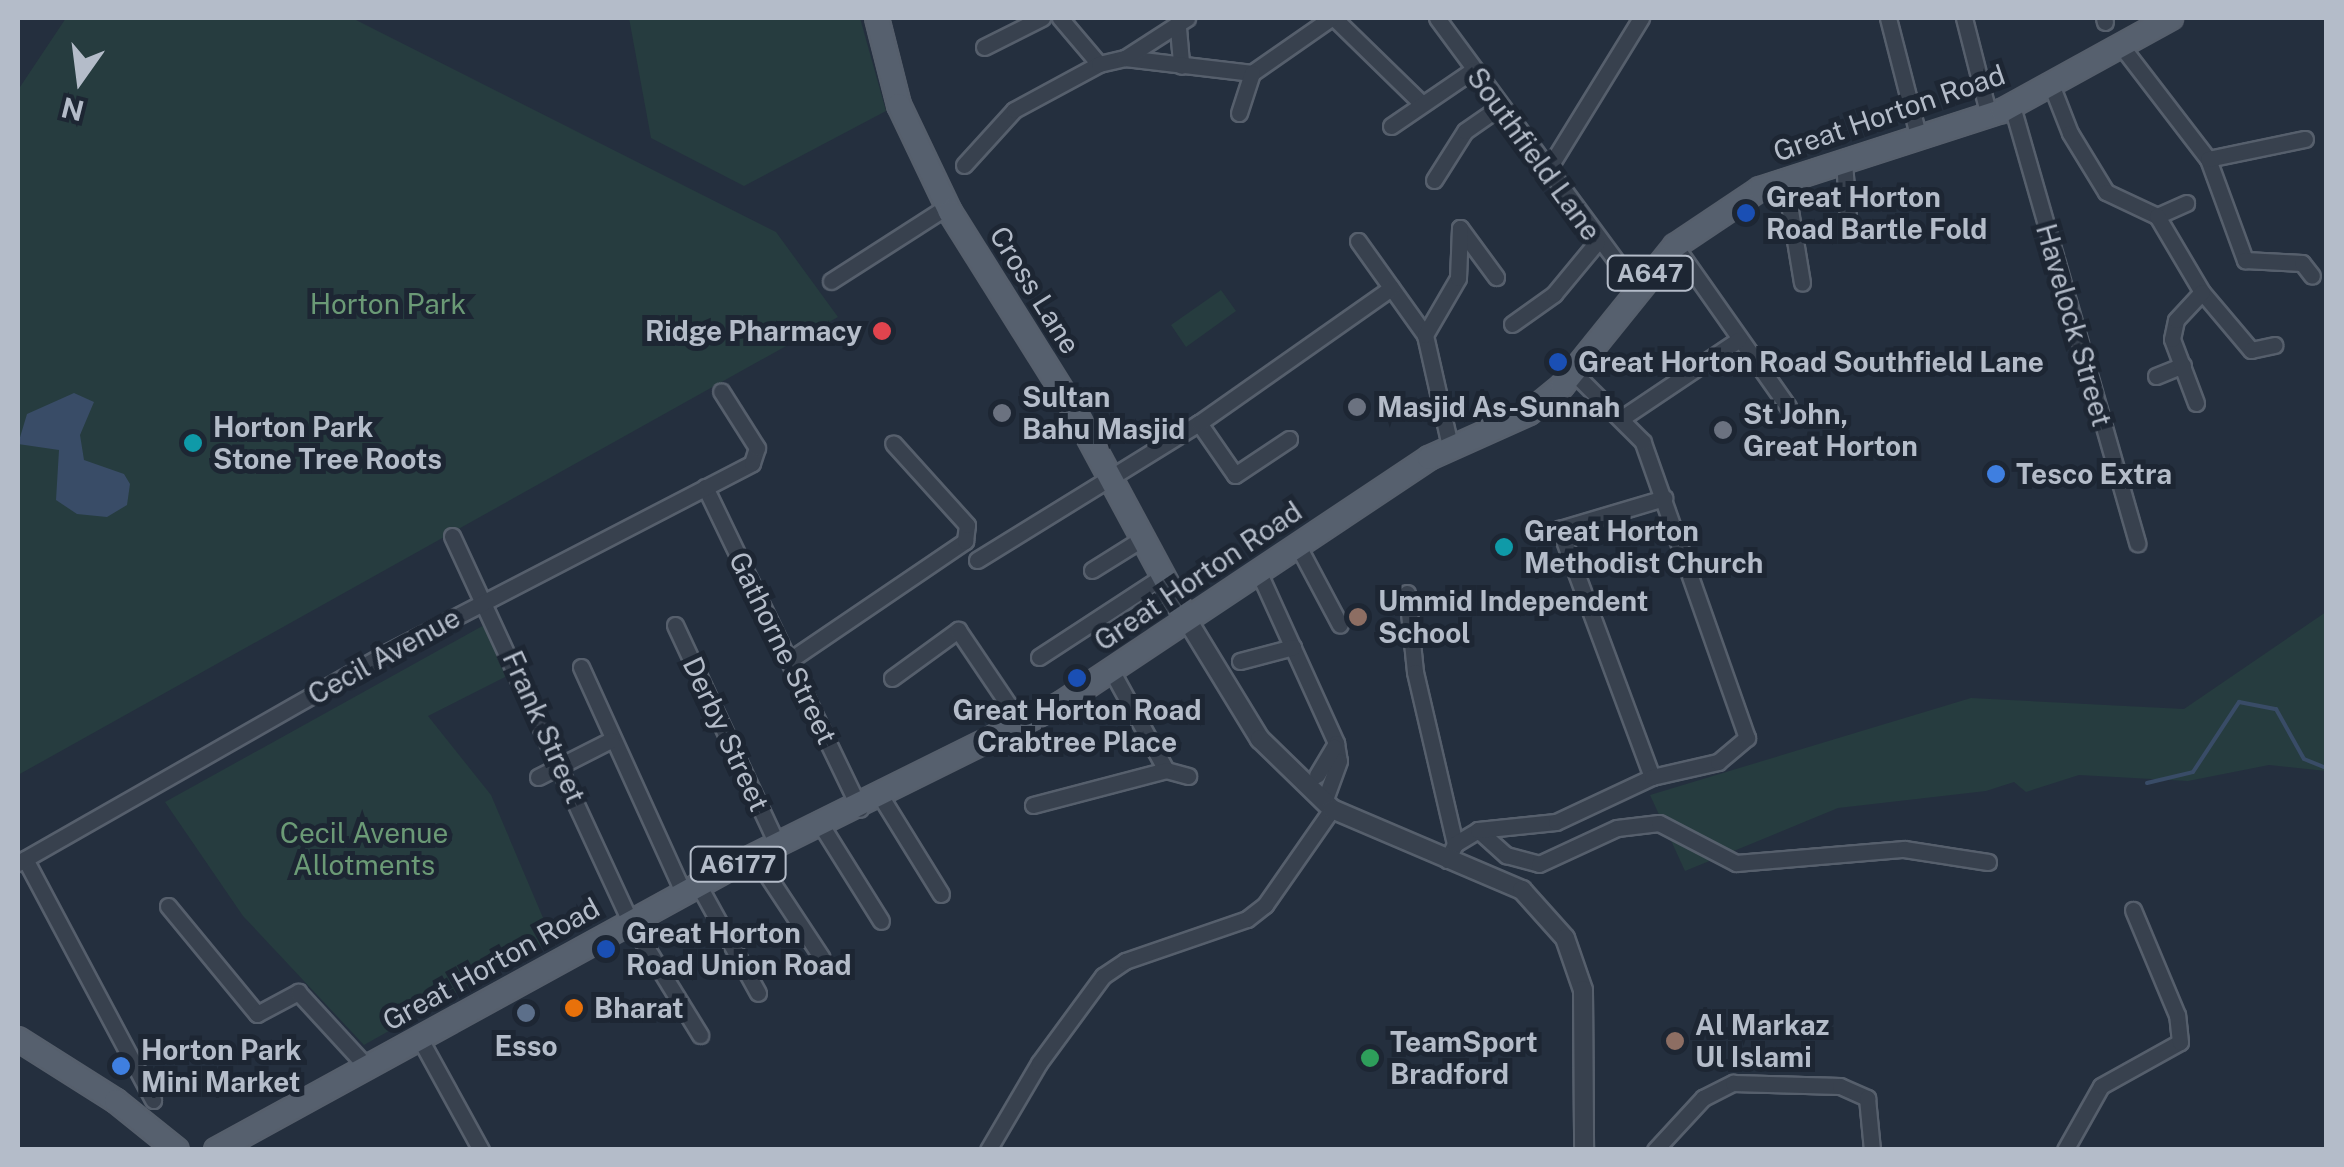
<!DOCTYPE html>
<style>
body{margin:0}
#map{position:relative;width:2344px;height:1167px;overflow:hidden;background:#242f3e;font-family:"Public Sans",sans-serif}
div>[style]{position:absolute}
.green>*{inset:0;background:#263c3f}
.water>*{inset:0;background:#394c67}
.stream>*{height:4px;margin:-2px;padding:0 2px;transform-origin:2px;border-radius:2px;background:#394c67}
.roads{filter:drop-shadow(2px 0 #565f6c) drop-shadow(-2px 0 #565f6c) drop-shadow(0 2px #565f6c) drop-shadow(0 -2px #565f6c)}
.minor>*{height:15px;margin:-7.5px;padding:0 7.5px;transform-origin:7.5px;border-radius:7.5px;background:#38414e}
.tertiary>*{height:18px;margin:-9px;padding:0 9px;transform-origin:9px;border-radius:9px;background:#38414e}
.primary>*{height:22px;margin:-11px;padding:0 11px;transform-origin:11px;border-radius:11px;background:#56606e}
.dots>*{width:28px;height:28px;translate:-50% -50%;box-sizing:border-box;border:5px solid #1d2633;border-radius:50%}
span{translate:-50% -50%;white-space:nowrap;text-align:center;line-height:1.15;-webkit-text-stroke:10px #1d2633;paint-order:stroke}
.shield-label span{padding:2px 8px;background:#1d2633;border:2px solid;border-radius:8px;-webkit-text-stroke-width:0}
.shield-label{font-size:25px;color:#b4bcc9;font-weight:700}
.street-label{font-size:28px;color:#b4bcc9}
.poi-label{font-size:28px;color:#b4bcc9;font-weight:700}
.left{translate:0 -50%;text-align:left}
.right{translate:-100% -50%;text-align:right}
.park-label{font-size:28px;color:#6b9a76}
.frame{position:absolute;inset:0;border:20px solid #b4bcc9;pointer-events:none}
.north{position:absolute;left:30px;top:30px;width:100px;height:100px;-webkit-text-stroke:8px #1d2633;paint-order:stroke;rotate:194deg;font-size:28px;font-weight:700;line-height:40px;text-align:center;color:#b4bcc9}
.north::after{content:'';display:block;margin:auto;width:35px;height:45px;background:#b4bcc9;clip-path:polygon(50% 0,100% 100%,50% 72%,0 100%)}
</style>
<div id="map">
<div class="green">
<i style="clip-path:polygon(66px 18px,352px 18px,776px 232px,838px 317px,18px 775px,18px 90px)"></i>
<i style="clip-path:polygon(629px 18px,860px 18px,886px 111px,744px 186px,651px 138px)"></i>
<i style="clip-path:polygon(1221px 290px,1236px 311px,1186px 347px,1171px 325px)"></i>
<i style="clip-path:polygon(2326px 612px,2326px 771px,2269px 765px,2188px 781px,2079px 775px,2026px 792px,2014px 782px,1986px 791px,1838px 808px,1685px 871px,1650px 795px,1971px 698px,2184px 709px)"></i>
<i style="clip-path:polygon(486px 624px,509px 675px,428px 716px,491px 795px,552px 939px,364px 1045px,243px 916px,165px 802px)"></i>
</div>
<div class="water">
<i style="clip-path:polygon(74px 393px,94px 402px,80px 435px,84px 460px,124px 474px,130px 484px,127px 505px,107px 517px,77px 514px,56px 500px,59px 450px,18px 444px,27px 414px)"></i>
</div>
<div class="stream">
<i style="left:2147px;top:783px;width:47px;rotate:-13.4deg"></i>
<i style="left:2193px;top:772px;width:84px;rotate:-56.7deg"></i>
<i style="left:2239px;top:702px;width:38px;rotate:11deg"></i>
<i style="left:2276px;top:709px;width:57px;rotate:60.8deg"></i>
<i style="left:2304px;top:759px;width:24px;rotate:22deg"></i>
</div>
<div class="roads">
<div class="minor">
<i style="left:1060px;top:18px;width:60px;rotate:49.7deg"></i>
<i style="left:1334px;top:18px;width:123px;rotate:44.3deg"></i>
<i style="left:1437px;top:18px;width:335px;rotate:53.6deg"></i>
<i style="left:1888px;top:18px;width:125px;rotate:75.6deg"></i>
<i style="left:1964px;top:18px;width:101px;rotate:75.7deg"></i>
<i style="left:2104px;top:18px;width:4px;rotate:76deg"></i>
<i style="left:1178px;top:28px;width:38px;rotate:85deg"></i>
<i style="left:984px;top:47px;width:65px;rotate:-26.6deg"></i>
<i style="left:2122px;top:47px;width:141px;rotate:52.5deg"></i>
<i style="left:2208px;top:159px;width:108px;rotate:69.9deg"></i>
<i style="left:2245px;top:260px;width:57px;rotate:3deg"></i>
<i style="left:2302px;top:263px;width:16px;rotate:52deg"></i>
<i style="left:1125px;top:58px;width:128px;rotate:6.7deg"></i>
<i style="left:1252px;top:73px;width:96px;rotate:-34.8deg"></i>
<i style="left:2052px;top:87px;width:49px;rotate:68.6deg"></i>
<i style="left:2070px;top:133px;width:69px;rotate:58.6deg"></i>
<i style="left:2106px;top:192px;width:56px;rotate:25.2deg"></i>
<i style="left:2157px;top:216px;width:32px;rotate:-24deg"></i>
<i style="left:2012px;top:106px;width:455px;rotate:74deg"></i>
<i style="left:1239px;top:113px;width:42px;rotate:-72deg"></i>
<i style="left:1391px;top:126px;width:99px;rotate:-34.3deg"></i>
<i style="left:2208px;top:159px;width:99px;rotate:-11.7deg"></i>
<i style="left:1844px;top:161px;width:71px;rotate:86deg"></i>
<i style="left:964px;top:165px;width:74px;rotate:-47.7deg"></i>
<i style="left:1014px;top:110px;width:97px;rotate:-28.4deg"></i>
<i style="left:1099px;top:64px;width:27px;rotate:-13deg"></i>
<i style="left:1125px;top:58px;width:74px;rotate:-32.8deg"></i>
<i style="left:1547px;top:171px;width:180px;rotate:-58.4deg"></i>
<i style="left:1434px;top:180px;width:58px;rotate:-57.7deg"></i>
<i style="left:1465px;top:131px;width:44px;rotate:-34.8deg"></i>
<i style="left:1785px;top:180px;width:104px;rotate:80.6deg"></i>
<i style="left:2157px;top:216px;width:88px;rotate:59.4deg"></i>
<i style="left:2202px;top:292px;width:76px;rotate:49.8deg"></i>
<i style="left:2251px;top:350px;width:24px;rotate:-12deg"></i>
<i style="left:1460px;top:228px;width:61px;rotate:53.7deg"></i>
<i style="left:1358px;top:241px;width:115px;rotate:54.5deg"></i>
<i style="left:1675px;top:246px;width:197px;rotate:54.9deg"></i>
<i style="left:831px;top:281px;width:139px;rotate:-32.7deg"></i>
<i style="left:1512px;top:324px;width:52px;rotate:-35.5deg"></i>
<i style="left:1554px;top:294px;width:67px;rotate:-50.4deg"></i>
<i style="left:2156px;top:376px;width:29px;rotate:-22deg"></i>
<i style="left:2196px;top:403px;width:68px;rotate:-110.6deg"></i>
<i style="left:2172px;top:339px;width:19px;rotate:-78deg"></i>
<i style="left:2176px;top:320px;width:38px;rotate:-47deg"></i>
<i style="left:1622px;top:418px;width:140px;rotate:-33.9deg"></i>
<i style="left:1199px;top:423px;width:63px;rotate:55.3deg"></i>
<i style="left:1235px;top:475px;width:65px;rotate:-33.7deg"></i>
<i style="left:1450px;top:446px;width:114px;rotate:-102.7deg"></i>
<i style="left:1425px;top:335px;width:66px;rotate:-59.9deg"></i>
<i style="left:1458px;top:278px;width:50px;rotate:-87.7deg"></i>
<i style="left:705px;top:487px;width:357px;rotate:64.3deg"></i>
<i style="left:452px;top:536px;width:424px;rotate:65.2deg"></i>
<i style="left:630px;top:921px;width:134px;rotate:58.4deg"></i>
<i style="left:1298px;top:546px;width:89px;rotate:62deg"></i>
<i style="left:977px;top:560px;width:261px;rotate:-31.7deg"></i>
<i style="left:1199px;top:423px;width:235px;rotate:-35.1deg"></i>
<i style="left:1092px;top:570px;width:62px;rotate:-31.9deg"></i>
<i style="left:1259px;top:573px;width:187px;rotate:65.6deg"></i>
<i style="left:1336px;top:743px;width:18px;rotate:81deg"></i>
<i style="left:1339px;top:761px;width:44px;rotate:110.1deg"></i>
<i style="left:1407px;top:593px;width:79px;rotate:84.2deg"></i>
<i style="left:1415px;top:672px;width:177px;rotate:76.9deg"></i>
<i style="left:675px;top:625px;width:242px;rotate:65deg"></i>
<i style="left:1039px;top:657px;width:150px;rotate:-33.1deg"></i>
<i style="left:790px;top:660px;width:212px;rotate:-34.2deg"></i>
<i style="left:965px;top:541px;width:16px;rotate:-83deg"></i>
<i style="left:967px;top:525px;width:110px;rotate:-132.1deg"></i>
<i style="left:1240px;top:661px;width:55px;rotate:-14.8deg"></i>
<i style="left:581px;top:667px;width:249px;rotate:65.6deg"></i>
<i style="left:1111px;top:670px;width:114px;rotate:61.2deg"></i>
<i style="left:1166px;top:770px;width:23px;rotate:15deg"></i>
<i style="left:892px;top:678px;width:82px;rotate:-36deg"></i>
<i style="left:958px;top:630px;width:115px;rotate:56deg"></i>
<i style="left:1317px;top:775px;width:33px;rotate:-59deg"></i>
<i style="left:538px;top:777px;width:82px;rotate:-26.9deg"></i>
<i style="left:1652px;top:777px;width:265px;rotate:-110.4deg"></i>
<i style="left:1560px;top:529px;width:109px;rotate:-16.6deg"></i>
<i style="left:881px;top:797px;width:114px;rotate:58.3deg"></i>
<i style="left:1033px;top:805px;width:138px;rotate:-14.7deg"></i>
<i style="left:821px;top:825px;width:113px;rotate:58deg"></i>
<i style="left:1478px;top:830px;width:38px;rotate:42deg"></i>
<i style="left:1506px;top:855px;width:34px;rotate:15deg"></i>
<i style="left:1539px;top:864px;width:86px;rotate:-24.8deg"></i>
<i style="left:1617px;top:828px;width:42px;rotate:-6.8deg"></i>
<i style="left:1659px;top:823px;width:87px;rotate:27.5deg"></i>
<i style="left:1736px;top:863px;width:169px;rotate:-4.8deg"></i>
<i style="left:1904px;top:849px;width:85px;rotate:8.8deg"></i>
<i style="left:754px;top:855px;width:123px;rotate:56.6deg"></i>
<i style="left:25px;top:859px;width:273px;rotate:62deg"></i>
<i style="left:1447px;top:860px;width:18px;rotate:-63deg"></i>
<i style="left:1455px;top:844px;width:27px;rotate:-31deg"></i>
<i style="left:1478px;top:830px;width:78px;rotate:-5.9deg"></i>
<i style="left:1556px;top:822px;width:106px;rotate:-25.1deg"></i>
<i style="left:1652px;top:777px;width:68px;rotate:-12.8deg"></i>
<i style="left:1718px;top:762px;width:38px;rotate:-40deg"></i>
<i style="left:1747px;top:738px;width:314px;rotate:-109.4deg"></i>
<i style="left:1643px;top:442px;width:99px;rotate:-135deg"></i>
<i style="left:18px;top:863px;width:426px;rotate:-29.7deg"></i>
<i style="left:388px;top:652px;width:410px;rotate:-27.4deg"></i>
<i style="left:752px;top:463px;width:16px;rotate:-72deg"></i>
<i style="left:757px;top:448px;width:67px;rotate:-122.3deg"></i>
<i style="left:699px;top:886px;width:122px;rotate:61.1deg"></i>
<i style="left:168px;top:906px;width:140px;rotate:50.5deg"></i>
<i style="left:257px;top:1014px;width:47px;rotate:-28.2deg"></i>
<i style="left:298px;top:992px;width:102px;rotate:47.4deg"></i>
<i style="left:420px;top:1039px;width:127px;rotate:61.2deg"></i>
<i style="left:988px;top:1150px;width:101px;rotate:-59.6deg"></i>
<i style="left:1039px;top:1063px;width:108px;rotate:-53.7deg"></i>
<i style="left:1103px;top:976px;width:27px;rotate:-34deg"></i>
<i style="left:1125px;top:961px;width:129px;rotate:-19deg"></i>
<i style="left:1247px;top:919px;width:23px;rotate:-38deg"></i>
<i style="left:1265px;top:905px;width:117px;rotate:-55.1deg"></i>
<i style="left:1655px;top:1150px;width:71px;rotate:-47.3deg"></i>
<i style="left:1703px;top:1098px;width:34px;rotate:-27deg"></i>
<i style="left:1733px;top:1083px;width:107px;rotate:1.6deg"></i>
<i style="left:1840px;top:1086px;width:30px;rotate:24deg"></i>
<i style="left:1867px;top:1098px;width:52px;rotate:84.5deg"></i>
<i style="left:2065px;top:1150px;width:73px;rotate:-60.6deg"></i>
<i style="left:2101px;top:1086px;width:90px;rotate:-29.1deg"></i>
<i style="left:2180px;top:1042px;width:27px;rotate:-96deg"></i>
<i style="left:2177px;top:1015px;width:114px;rotate:-112.7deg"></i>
</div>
<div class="tertiary">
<i style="left:1186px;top:618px;width:142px;rotate:58.6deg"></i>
<i style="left:1260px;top:739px;width:100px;rotate:44.2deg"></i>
<i style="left:1332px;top:809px;width:207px;rotate:23.1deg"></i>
<i style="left:1522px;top:890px;width:64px;rotate:48.1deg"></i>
<i style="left:1565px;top:938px;width:55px;rotate:70.9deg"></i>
<i style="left:1583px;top:990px;width:160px;rotate:89.6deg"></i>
</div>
<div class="primary">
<i style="left:877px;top:18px;width:90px;rotate:75.8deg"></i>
<i style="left:899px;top:105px;width:119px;rotate:64.5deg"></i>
<i style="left:950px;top:212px;width:226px;rotate:57.9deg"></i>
<i style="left:1070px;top:403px;width:244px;rotate:61.7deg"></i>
<i style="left:18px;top:1039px;width:116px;rotate:32.3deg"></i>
<i style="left:116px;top:1101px;width:78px;rotate:38.8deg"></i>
<i style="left:216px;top:1150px;width:589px;rotate:-28.74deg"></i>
<i style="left:732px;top:867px;width:369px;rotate:-26.4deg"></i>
<i style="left:1062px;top:703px;width:441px;rotate:-33.7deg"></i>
<i style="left:1429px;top:458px;width:110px;rotate:-24.2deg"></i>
<i style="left:1529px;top:413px;width:43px;rotate:-39.3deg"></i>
<i style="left:1562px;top:386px;width:180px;rotate:-51.1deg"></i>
<i style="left:1675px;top:246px;width:102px;rotate:-33.8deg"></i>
<i style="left:1760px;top:189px;width:254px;rotate:-17.9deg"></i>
<i style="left:2002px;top:111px;width:193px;rotate:-28.8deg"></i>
</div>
</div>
<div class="dots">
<i style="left:1746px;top:213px;background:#1a4fb4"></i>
<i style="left:882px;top:331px;background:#e0444e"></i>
<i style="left:1558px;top:362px;background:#1a4fb4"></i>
<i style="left:1357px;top:407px;background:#6b7280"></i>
<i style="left:1002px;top:413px;background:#6b7280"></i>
<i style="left:1723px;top:430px;background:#6b7280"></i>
<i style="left:193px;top:443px;background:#0f9aa8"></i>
<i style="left:1996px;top:474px;background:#3f7fe0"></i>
<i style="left:1504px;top:547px;background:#0f9aa8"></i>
<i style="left:1358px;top:617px;background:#8d6e63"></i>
<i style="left:1077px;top:678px;background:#1a4fb4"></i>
<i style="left:606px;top:949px;background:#1a4fb4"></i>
<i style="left:574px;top:1008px;background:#e8710a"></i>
<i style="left:526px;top:1013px;background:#5c6f8a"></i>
<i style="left:1675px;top:1041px;background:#8d6e63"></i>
<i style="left:1370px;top:1058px;background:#2e9e5b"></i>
<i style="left:121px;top:1066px;background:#3f7fe0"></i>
</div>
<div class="shield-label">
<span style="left:1650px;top:273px">A647</span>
<span style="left:738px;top:864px">A6177</span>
</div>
<div class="street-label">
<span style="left:1889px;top:113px;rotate:-19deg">Great Horton Road</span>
<span style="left:1534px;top:154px;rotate:54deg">Southfield Lane</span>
<span style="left:1035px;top:290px;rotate:58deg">Cross Lane</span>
<span style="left:2074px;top:325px;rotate:74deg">Havelock Street</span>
<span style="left:1198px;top:576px;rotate:-34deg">Great Horton Road</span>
<span style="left:783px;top:648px;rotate:64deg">Gathorne Street</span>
<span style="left:384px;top:656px;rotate:-29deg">Cecil Avenue</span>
<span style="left:544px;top:727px;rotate:66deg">Frank Street</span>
<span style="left:726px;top:734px;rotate:65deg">Derby Street</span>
<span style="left:491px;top:964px;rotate:-29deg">Great Horton Road</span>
</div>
<div class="poi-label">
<span class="left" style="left:1766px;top:213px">Great Horton<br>Road Bartle Fold</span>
<span class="right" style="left:862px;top:331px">Ridge Pharmacy</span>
<span class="left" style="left:1578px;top:362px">Great Horton Road Southfield Lane</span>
<span class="left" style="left:1022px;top:413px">Sultan<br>Bahu Masjid</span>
<span class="left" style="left:1377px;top:407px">Masjid As-Sunnah</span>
<span class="left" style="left:1743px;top:430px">St John,<br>Great Horton</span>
<span class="left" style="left:213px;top:443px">Horton Park<br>Stone Tree Roots</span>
<span class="left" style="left:2016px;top:474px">Tesco Extra</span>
<span class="left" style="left:1524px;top:547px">Great Horton<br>Methodist Church</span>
<span class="left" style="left:1378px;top:617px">Ummid Independent<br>School</span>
<span style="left:1077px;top:726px">Great Horton Road<br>Crabtree Place</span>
<span class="left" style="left:626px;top:949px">Great Horton<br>Road Union Road</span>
<span class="left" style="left:594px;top:1008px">Bharat</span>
<span class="left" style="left:1695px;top:1041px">Al Markaz<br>Ul Islami</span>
<span class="left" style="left:1390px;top:1058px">TeamSport<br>Bradford</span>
<span style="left:526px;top:1046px">Esso</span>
<span class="left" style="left:141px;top:1066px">Horton Park<br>Mini Market</span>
</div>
<div class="park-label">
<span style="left:388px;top:304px">Horton Park</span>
<span style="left:364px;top:849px">Cecil Avenue<br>Allotments</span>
</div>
<div class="frame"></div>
<div class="north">N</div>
</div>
